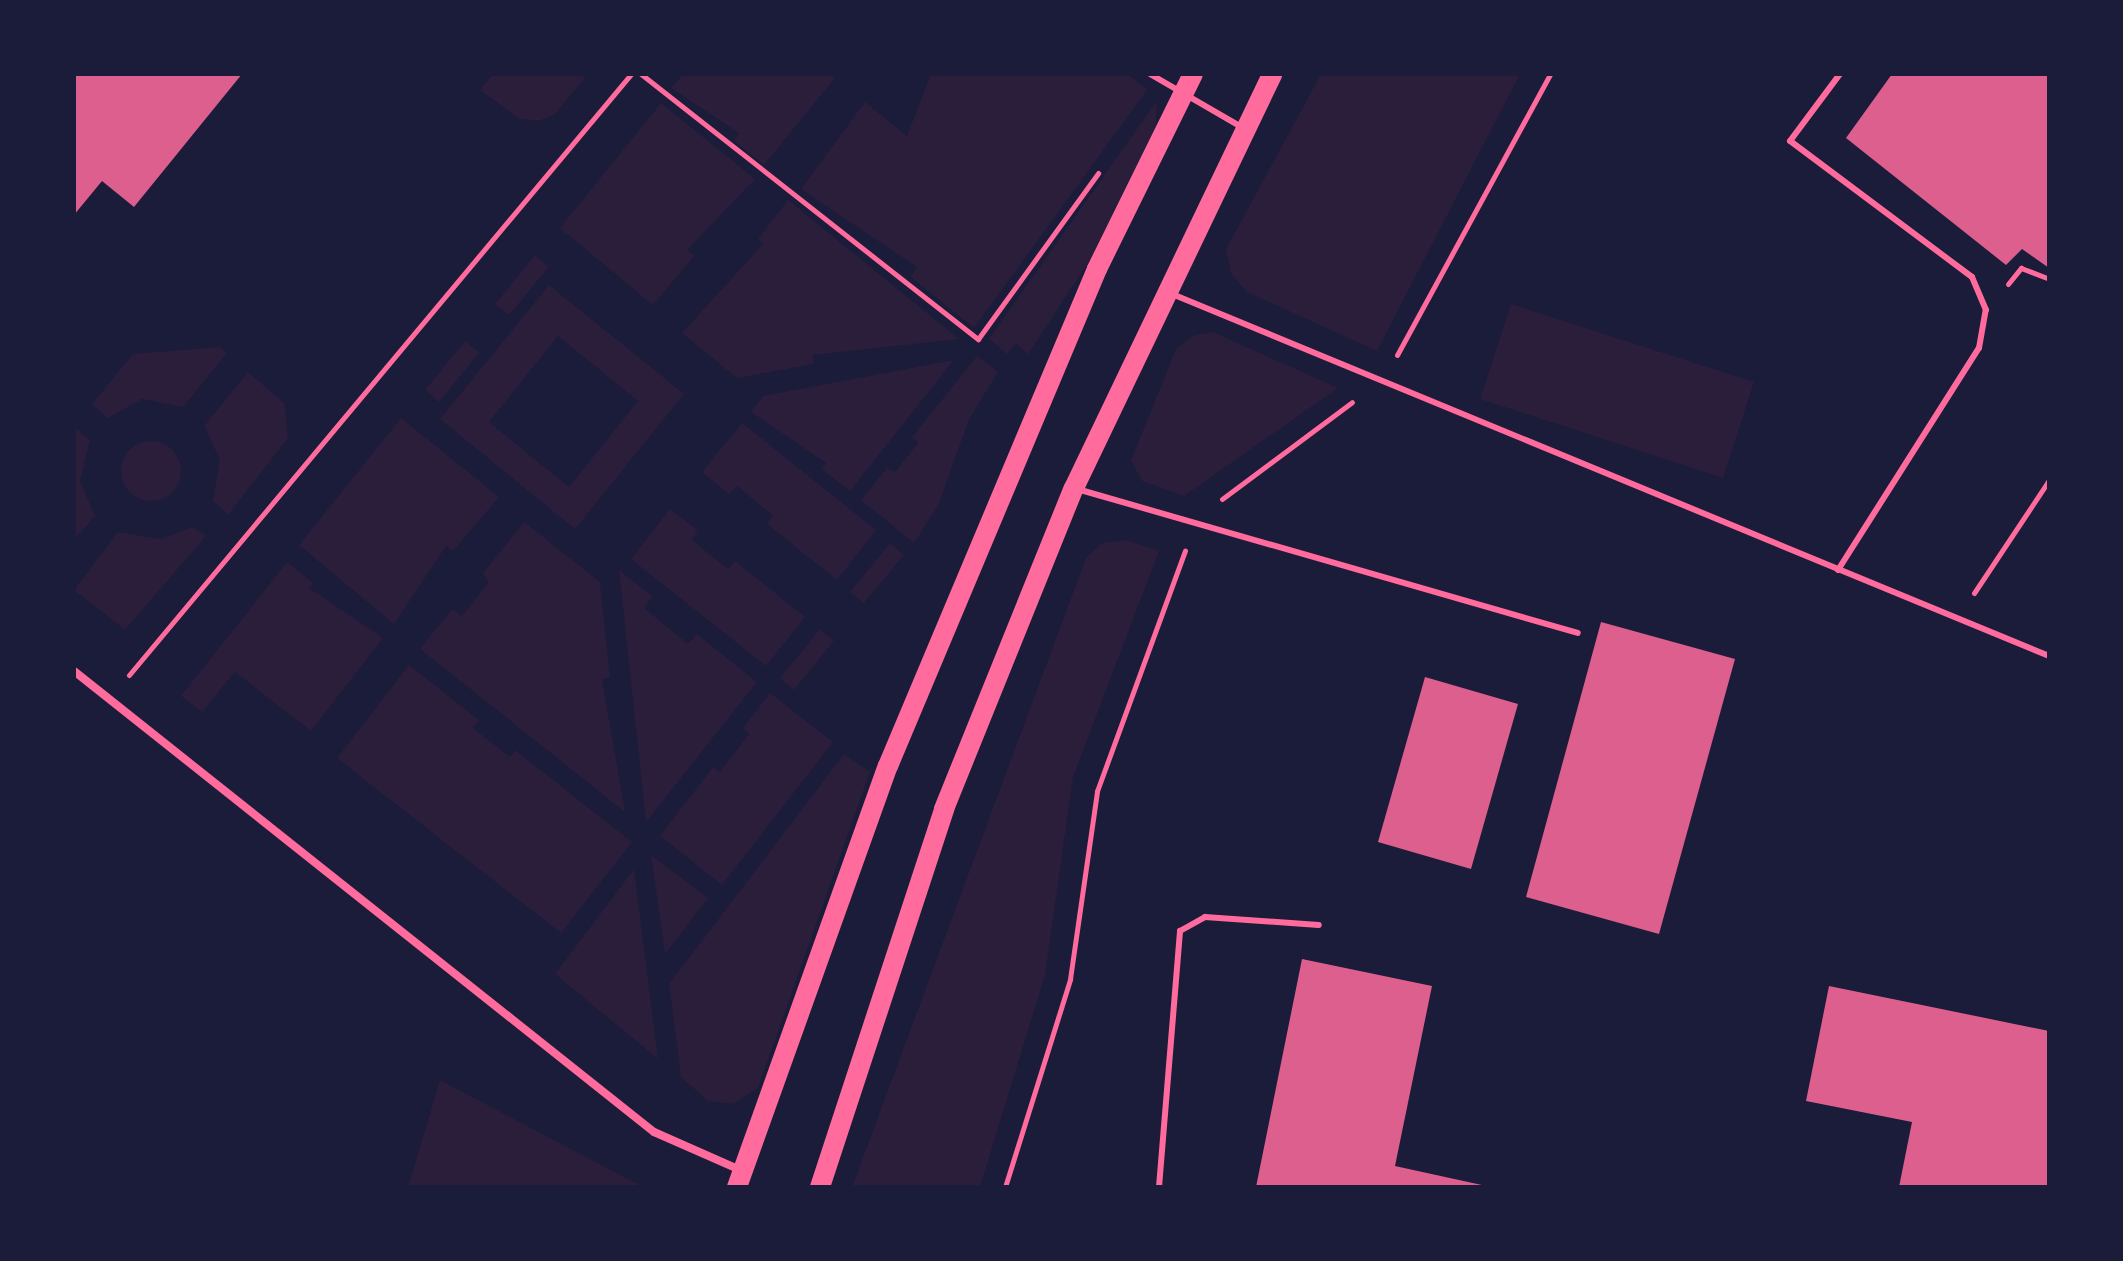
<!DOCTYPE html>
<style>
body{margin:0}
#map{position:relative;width:2123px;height:1261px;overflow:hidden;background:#1b1b3a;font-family:Rubik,sans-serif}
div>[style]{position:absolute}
.green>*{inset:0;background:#2a1e3b}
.round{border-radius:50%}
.building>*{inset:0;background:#dd5f8e}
.path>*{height:5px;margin:-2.5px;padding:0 2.5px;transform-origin:2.5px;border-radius:2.5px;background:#ff6b9d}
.service>*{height:6px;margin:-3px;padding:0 3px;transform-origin:3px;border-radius:3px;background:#ff6b9d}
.minor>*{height:8px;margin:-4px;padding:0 4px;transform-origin:4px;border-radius:4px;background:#ff6b9d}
.primary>*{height:20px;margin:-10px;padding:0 10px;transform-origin:10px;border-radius:10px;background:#ff6b9d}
span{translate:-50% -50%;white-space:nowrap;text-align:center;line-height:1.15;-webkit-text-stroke:7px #1b1b3a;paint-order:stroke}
.frame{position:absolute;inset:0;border:76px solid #1b1b3a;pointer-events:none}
</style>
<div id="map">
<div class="green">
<i style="clip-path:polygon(493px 74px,588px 74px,554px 115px,538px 121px,519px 119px,480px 90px)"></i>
<i style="clip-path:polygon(683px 74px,830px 74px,835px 78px,764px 165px,734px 141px,739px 133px,671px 88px)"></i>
<i style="clip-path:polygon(931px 74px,1128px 74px,1147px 90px,974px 328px,911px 277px,917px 267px,801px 189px,865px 102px,907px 136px)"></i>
<i style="clip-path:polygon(1321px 74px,1520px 74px,1377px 351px,1247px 292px,1231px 274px,1226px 249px)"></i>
<i style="clip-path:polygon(1156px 102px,1156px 129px,1101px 243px,1028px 354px,1016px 343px,1007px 354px,989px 339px)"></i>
<i style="clip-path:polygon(661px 103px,755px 179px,687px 250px,694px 256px,653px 305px,560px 228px)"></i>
<i style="clip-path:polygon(788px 200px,959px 339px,813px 355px,813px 364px,737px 378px,682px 333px,763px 244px,758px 239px)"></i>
<i style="clip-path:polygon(535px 255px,549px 267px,509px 315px,495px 304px)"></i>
<i style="clip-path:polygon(evenodd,549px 285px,684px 394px,575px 529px,440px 419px,549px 285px,558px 336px,638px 401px,569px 487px,489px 422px,558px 336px)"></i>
<i style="clip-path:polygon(1511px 304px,1754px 382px,1723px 478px,1480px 399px)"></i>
<i style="clip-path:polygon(1213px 332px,1338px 388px,1184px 496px,1142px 481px,1131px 460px,1176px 349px,1192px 336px)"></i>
<i style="clip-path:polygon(465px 341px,479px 353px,439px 402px,425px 390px)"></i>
<i style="clip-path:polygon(220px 347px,227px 353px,183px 407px,142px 399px,108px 418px,92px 404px,133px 354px)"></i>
<i style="clip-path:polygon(977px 356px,998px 372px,969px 419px,938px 506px,914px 543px,861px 500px,887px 468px,895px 472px,918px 443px,912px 437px)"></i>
<i style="clip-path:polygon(954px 360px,850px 491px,822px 469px,826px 463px,751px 412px,763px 396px)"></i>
<i style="clip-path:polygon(248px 372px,285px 404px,288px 438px,228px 515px,213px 501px,220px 460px,204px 426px)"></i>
<i style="clip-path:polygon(401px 418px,499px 497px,453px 551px,446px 546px,394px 624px,299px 545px)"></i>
<i style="clip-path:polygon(742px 423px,876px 530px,837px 580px,767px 524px,773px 516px,737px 486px,729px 494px,702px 472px)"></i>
<i style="clip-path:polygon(75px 428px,90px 440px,80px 481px,95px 516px,74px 540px)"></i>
<i class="round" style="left:121px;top:441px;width:60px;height:60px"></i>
<i style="clip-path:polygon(670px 509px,698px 530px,692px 540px,728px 569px,735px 561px,805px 617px,766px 666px,631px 559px)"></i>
<i style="clip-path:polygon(524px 522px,600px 582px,610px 677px,602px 679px,625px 812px,420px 649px,452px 609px,462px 616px,489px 582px,483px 573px)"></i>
<i style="clip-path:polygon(193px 527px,206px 536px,125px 630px,74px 590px,118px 532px,161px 539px)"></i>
<i style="clip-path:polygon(1126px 540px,1159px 551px,1073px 777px,1045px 975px,980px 1187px,852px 1187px,1086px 558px,1102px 543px)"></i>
<i style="clip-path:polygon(890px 543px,904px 555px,864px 603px,850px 592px)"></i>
<i style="clip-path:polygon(287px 562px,313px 583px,309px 588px,383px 638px,311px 731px,235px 672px,202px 712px,181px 696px)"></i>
<i style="clip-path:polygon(619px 570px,652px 596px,644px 608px,688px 644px,697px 634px,757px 682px,646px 822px)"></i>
<i style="clip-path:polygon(820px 629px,834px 641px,794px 690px,780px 678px)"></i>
<i style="clip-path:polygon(409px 665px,479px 720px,473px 728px,510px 757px,515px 750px,632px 842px,561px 933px,337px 758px)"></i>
<i style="clip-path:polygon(770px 693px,833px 742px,722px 885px,660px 836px,713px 767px,720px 772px,749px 734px,743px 728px)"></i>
<i style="clip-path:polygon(844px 754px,870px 772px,758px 1088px,733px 1104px,708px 1101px,681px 1077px,669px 984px)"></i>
<i style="clip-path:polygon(651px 855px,708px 898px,665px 954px)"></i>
<i style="clip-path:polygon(634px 869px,658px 1059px,555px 974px)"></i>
<i style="clip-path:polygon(440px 1080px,643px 1187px,408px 1187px)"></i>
</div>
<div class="building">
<i style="clip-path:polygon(74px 74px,242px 74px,134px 207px,102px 181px,74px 215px)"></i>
<i style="clip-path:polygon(1892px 74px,2049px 74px,2049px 268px,2022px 249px,2006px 265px,1846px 138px)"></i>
<i style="clip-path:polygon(1601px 622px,1735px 659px,1659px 934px,1526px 897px)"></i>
<i style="clip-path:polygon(1425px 677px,1518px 704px,1471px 869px,1378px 842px)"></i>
<i style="clip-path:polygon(1302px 959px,1432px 986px,1395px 1166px,1491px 1187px,1256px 1187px)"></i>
<i style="clip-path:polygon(1829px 986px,2049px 1031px,2049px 1187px,1899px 1187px,1912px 1122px,1806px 1101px)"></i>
</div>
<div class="path">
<i style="left:641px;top:74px;width:429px;rotate:38.2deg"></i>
<i style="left:978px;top:339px;width:205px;rotate:-54.1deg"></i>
<i style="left:2008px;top:284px;width:21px;rotate:-51deg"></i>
<i style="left:2021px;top:268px;width:30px;rotate:21deg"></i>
<i style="left:1397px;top:355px;width:320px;rotate:-61.4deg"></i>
<i style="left:1222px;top:499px;width:162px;rotate:-36.7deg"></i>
<i style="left:1974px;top:593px;width:136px;rotate:-56.4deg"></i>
<i style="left:129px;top:675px;width:783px;rotate:-50.13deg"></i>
<i style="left:1005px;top:1187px;width:218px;rotate:-72.6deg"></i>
<i style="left:1070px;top:979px;width:190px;rotate:-81.8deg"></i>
<i style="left:1097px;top:791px;width:256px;rotate:-69.9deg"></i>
</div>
<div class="service">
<i style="left:1150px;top:74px;width:108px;rotate:30.1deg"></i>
<i style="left:1172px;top:294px;width:949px;rotate:22.43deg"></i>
<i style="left:1077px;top:489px;width:521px;rotate:16.04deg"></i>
<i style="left:1838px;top:570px;width:263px;rotate:-57.6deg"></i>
<i style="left:1979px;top:348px;width:39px;rotate:-80deg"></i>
<i style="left:1986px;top:310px;width:36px;rotate:-113deg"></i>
<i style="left:1972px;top:277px;width:227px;rotate:-143.2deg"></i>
<i style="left:1790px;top:141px;width:84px;rotate:-53.3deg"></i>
<i style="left:1159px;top:1187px;width:257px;rotate:-85.3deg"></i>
<i style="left:1180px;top:931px;width:29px;rotate:-29deg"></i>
<i style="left:1205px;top:917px;width:114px;rotate:4deg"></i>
</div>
<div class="minor">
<i style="left:74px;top:671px;width:741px;rotate:38.48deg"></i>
<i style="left:654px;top:1132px;width:94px;rotate:23.8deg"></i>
</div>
<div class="primary">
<i style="left:737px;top:1187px;width:447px;rotate:-70.3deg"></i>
<i style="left:888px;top:766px;width:539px;rotate:-67.19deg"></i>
<i style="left:1097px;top:269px;width:217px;rotate:-63.8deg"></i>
<i style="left:820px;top:1187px;width:398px;rotate:-71.8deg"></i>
<i style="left:944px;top:809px;width:346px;rotate:-68deg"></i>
<i style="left:1074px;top:488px;width:459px;rotate:-64.4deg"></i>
</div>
<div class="frame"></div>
</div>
